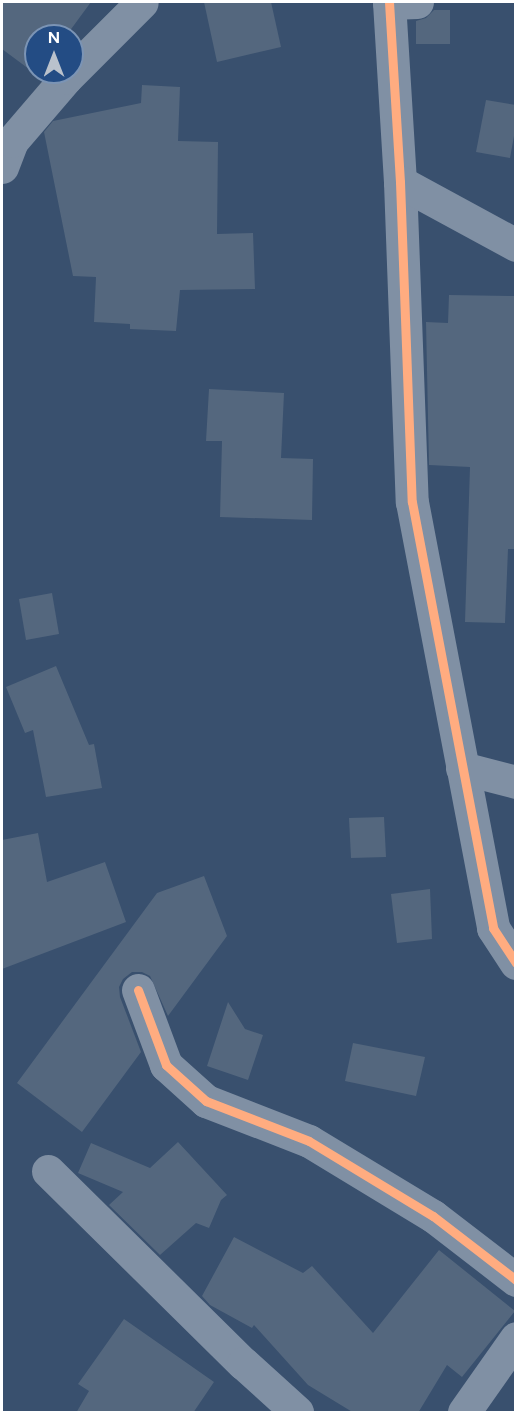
<!DOCTYPE html>
<style>
body{margin:0}
#map{position:relative;width:517px;height:1414px;overflow:hidden;background:#39506e;font-family:Figtree,sans-serif}
div>[style]{position:absolute}
.building>*{inset:0;background:#54677e}
.minor>*{height:33px;margin:-16.5px;padding:0 16.5px;transform-origin:16.5px;border-radius:16.5px;background:#8090a4}
.cycleway>*{height:9px;margin:-4.5px;padding:0 4.5px;transform-origin:4.5px;border-radius:4.5px;background:#ffac80}
span{translate:-50% -50%;white-space:nowrap;text-align:center;line-height:1.15;-webkit-text-stroke:4.5px #234c84;paint-order:stroke}
.frame{position:absolute;inset:0;border:3px solid #fff;pointer-events:none}
.north{position:absolute;left:24px;top:24px;width:60px;height:60px;box-sizing:border-box;background:#234c84;border:2px solid #7b94b5;border-radius:50%;rotate:0deg;font-size:16px;font-weight:700;line-height:24px;text-align:center;color:#fff}
.north::after{content:'';display:block;margin:auto;width:21px;height:27px;background:#bac2cc;clip-path:polygon(50% 0,100% 100%,50% 72%,0 100%)}
</style>
<div id="map">
<div class="building">
<i style="clip-path:polygon(2px 2px,91px 2px,66px 36px,36px 36px,36px 72px,39px 72px,37px 75px,2px 49px)"></i>
<i style="clip-path:polygon(204px 2px,271px 2px,281px 47px,217px 62px)"></i>
<i style="clip-path:polygon(434px 10px,450px 10px,450px 44px,416px 44px,416px 21px,426px 18px)"></i>
<i style="clip-path:polygon(142px 85px,180px 87px,178px 141px,218px 142px,217px 234px,253px 233px,255px 289px,180px 290px,176px 331px,130px 329px,130px 324px,94px 322px,96px 277px,73px 276px,44px 132px,53px 121px,141px 103px)"></i>
<i style="clip-path:polygon(486px 100px,516px 105px,516px 125px,510px 158px,476px 152px)"></i>
<i style="clip-path:polygon(449px 295px,516px 296px,516px 549px,508px 549px,505px 623px,465px 622px,470px 467px,429px 465px,426px 322px,448px 323px)"></i>
<i style="clip-path:polygon(209px 389px,284px 393px,281px 458px,313px 459px,312px 520px,220px 517px,222px 441px,206px 441px)"></i>
<i style="clip-path:polygon(52px 593px,59px 634px,26px 640px,19px 599px)"></i>
<i style="clip-path:polygon(56px 666px,89px 745px,94px 744px,102px 788px,46px 797px,33px 730px,25px 733px,6px 687px)"></i>
<i style="clip-path:polygon(384px 817px,386px 857px,351px 858px,349px 818px)"></i>
<i style="clip-path:polygon(38px 833px,47px 882px,105px 862px,126px 922px,2px 969px,2px 840px)"></i>
<i style="clip-path:polygon(204px 876px,227px 936px,168px 1016px,150px 976px,142px 972px,132px 972px,123px 979px,119px 987px,120px 997px,141px 1052px,82px 1132px,17px 1083px,157px 893px)"></i>
<i style="clip-path:polygon(430px 889px,432px 939px,397px 943px,391px 894px)"></i>
<i style="clip-path:polygon(228px 1002px,245px 1029px,263px 1035px,248px 1080px,207px 1066px)"></i>
<i style="clip-path:polygon(353px 1043px,425px 1057px,416px 1096px,345px 1081px)"></i>
<i style="clip-path:polygon(178px 1142px,227px 1195px,221px 1200px,209px 1228px,196px 1223px,160px 1255px,109px 1205px,123px 1192px,78px 1173px,91px 1143px,150px 1168px)"></i>
<i style="clip-path:polygon(234px 1237px,303px 1273px,312px 1266px,373px 1333px,439px 1250px,515px 1311px,462px 1377px,447px 1365px,418px 1413px,354px 1413px,308px 1385px,254px 1325px,252px 1328px,210px 1305px,202px 1296px)"></i>
<i style="clip-path:polygon(124px 1319px,214px 1382px,193px 1413px,76px 1413px,89px 1391px,78px 1384px)"></i>
</div>
<div class="minor">
<i style="left:389px;top:2px;width:180px;rotate:86.5deg"></i>
<i style="left:400px;top:182px;width:320px;rotate:87.9deg"></i>
<i style="left:412px;top:502px;width:434px;rotate:79.2deg"></i>
<i style="left:493px;top:928px;width:42px;rotate:56.7deg"></i>
<i style="left:389px;top:3px;width:28px;rotate:-2deg"></i>
<i style="left:2px;top:167px;width:28px;rotate:-69deg"></i>
<i style="left:12px;top:141px;width:83px;rotate:-49.4deg"></i>
<i style="left:66px;top:78px;width:107px;rotate:-45deg"></i>
<i style="left:400px;top:182px;width:132px;rotate:28.5deg"></i>
<i style="left:462px;top:768px;width:56px;rotate:14.5deg"></i>
<i style="left:138px;top:990px;width:80px;rotate:69.5deg"></i>
<i style="left:166px;top:1065px;width:54px;rotate:42deg"></i>
<i style="left:206px;top:1101px;width:110px;rotate:21.2deg"></i>
<i style="left:309px;top:1141px;width:145px;rotate:31.2deg"></i>
<i style="left:433px;top:1216px;width:105px;rotate:37.6deg"></i>
<i style="left:48px;top:1171px;width:274px;rotate:44.6deg"></i>
<i style="left:243px;top:1363px;width:73px;rotate:42.2deg"></i>
<i style="left:464px;top:1412px;width:90px;rotate:-54.9deg"></i>
</div>
<div class="cycleway">
<i style="left:389px;top:2px;width:180px;rotate:86.5deg"></i>
<i style="left:400px;top:182px;width:320px;rotate:87.9deg"></i>
<i style="left:412px;top:502px;width:434px;rotate:79.2deg"></i>
<i style="left:493px;top:928px;width:42px;rotate:56.7deg"></i>
<i style="left:138px;top:990px;width:80px;rotate:69.5deg"></i>
<i style="left:166px;top:1065px;width:54px;rotate:42deg"></i>
<i style="left:206px;top:1101px;width:110px;rotate:21.2deg"></i>
<i style="left:309px;top:1141px;width:145px;rotate:31.2deg"></i>
<i style="left:433px;top:1216px;width:105px;rotate:37.6deg"></i>
</div>
<div class="frame"></div>
<div class="north">N</div>
</div>
